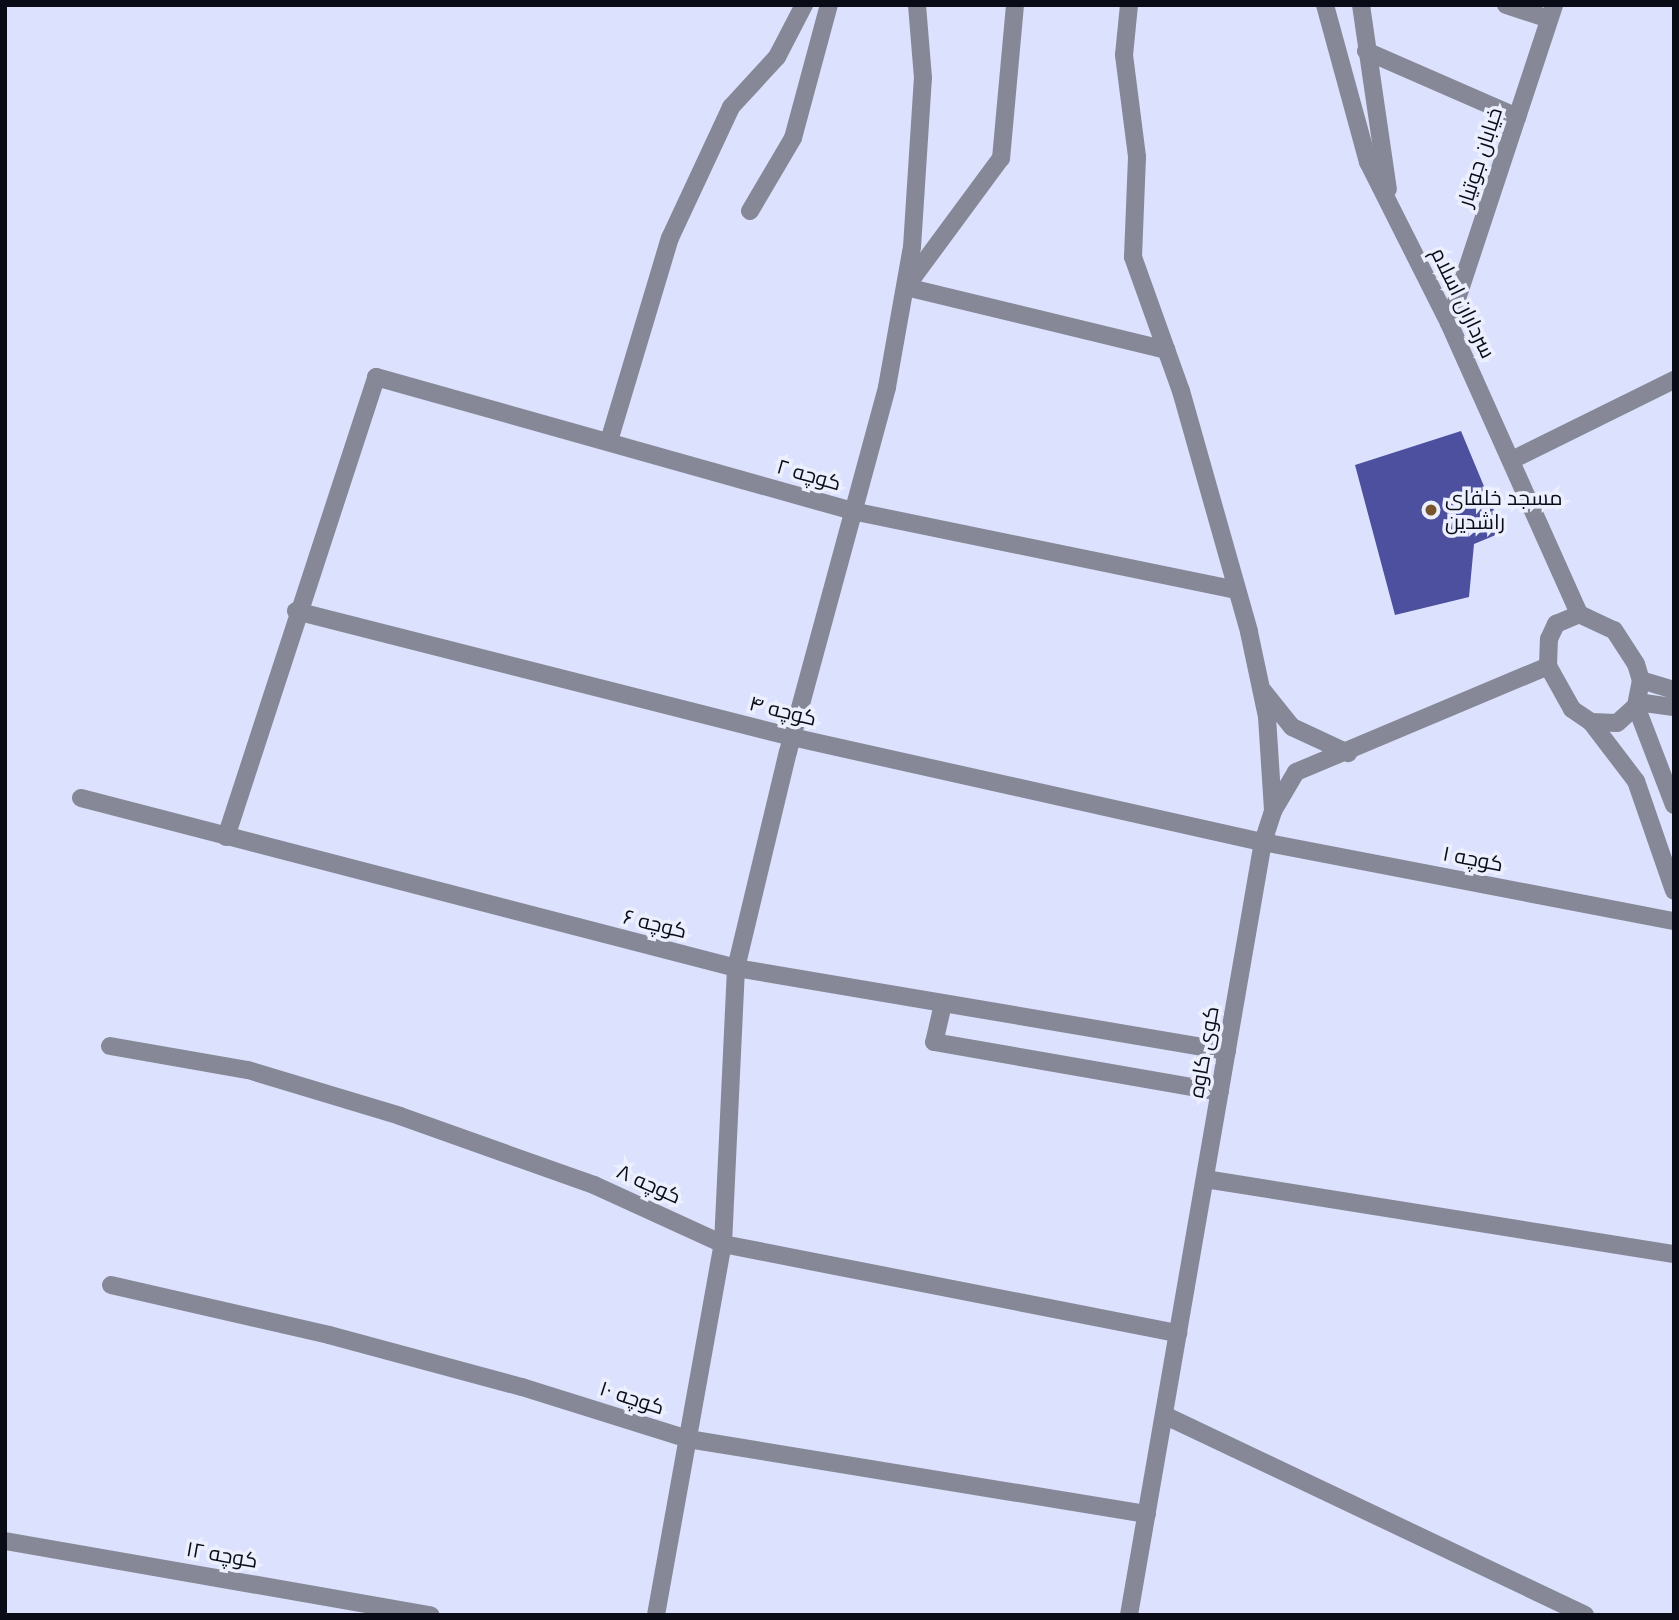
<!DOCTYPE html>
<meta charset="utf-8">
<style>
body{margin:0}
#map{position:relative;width:1679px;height:1620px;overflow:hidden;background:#dce1fd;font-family:Lora,Cairo,serif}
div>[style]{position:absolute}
.building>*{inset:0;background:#4c509f}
.minor>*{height:18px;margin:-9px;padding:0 9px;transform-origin:9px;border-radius:9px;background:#868897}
.dots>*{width:19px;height:19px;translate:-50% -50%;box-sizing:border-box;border:4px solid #eceffd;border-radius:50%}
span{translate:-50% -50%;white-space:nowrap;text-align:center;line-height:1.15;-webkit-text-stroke:7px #eceffd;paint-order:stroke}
.street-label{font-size:21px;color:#090b16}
.poi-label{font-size:21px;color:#090b16}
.left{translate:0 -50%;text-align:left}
.frame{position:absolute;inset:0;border:7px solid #090b16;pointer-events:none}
</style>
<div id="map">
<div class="building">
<i style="clip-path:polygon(1461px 431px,1503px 532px,1474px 544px,1469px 597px,1395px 615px,1355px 465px)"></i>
</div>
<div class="minor">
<i style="left:1015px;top:5px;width:154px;rotate:95.2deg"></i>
<i style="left:1001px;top:158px;width:160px;rotate:126.4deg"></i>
<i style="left:906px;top:287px;width:268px;rotate:13.6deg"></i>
<i style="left:1129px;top:5px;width:50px;rotate:95.7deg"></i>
<i style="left:1124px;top:55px;width:103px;rotate:82.7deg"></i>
<i style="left:1137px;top:157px;width:100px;rotate:92.3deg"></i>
<i style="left:1133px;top:257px;width:142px;rotate:70.3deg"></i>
<i style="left:1181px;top:391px;width:250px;rotate:74.2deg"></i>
<i style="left:1249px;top:632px;width:87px;rotate:78deg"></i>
<i style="left:1267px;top:717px;width:94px;rotate:86.3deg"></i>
<i style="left:1325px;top:5px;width:163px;rotate:74.7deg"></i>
<i style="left:1368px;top:162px;width:180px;rotate:63.3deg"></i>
<i style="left:1449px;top:323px;width:319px;rotate:65.9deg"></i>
<i style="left:1361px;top:5px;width:186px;rotate:81.7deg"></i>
<i style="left:1506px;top:5px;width:45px;rotate:18deg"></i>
<i style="left:1366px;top:51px;width:165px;rotate:23.6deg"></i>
<i style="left:750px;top:211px;width:85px;rotate:-59.5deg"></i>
<i style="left:793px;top:138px;width:138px;rotate:-74.9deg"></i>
<i style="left:1449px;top:323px;width:335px;rotate:-71.7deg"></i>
<i style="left:609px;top:441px;width:212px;rotate:-73.3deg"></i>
<i style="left:670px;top:238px;width:145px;rotate:-65deg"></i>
<i style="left:731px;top:107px;width:68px;rotate:-47.4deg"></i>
<i style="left:777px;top:57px;width:59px;rotate:-62.6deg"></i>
<i style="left:1512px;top:460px;width:181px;rotate:-26.3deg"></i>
<i style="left:296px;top:611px;width:512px;rotate:14.25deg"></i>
<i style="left:792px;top:737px;width:483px;rotate:12.6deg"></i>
<i style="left:1263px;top:842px;width:419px;rotate:10.9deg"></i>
<i style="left:1579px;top:614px;width:38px;rotate:25deg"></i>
<i style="left:1614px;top:630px;width:40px;rotate:57.1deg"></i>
<i style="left:1636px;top:664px;width:17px;rotate:73deg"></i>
<i style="left:1641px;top:680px;width:26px;rotate:101deg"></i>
<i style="left:1636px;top:706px;width:25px;rotate:138deg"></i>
<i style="left:1617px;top:723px;width:26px;rotate:-178deg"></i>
<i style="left:1591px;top:722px;width:23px;rotate:-146deg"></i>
<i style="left:1572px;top:709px;width:49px;rotate:-119.2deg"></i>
<i style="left:1548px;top:666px;width:27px;rotate:-88deg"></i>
<i style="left:1549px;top:639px;width:17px;rotate:-65deg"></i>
<i style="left:1556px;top:624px;width:25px;rotate:-23deg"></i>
<i style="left:1641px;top:680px;width:34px;rotate:17deg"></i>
<i style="left:1263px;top:691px;width:46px;rotate:51.1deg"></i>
<i style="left:1292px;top:727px;width:62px;rotate:24.9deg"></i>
<i style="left:1637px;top:702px;width:37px;rotate:8deg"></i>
<i style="left:1636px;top:706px;width:106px;rotate:69deg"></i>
<i style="left:1591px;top:722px;width:74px;rotate:52.7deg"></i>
<i style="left:1636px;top:781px;width:116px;rotate:70.9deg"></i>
<i style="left:81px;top:798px;width:677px;rotate:14.55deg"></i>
<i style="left:736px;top:968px;width:498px;rotate:9.6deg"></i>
<i style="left:226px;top:837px;width:484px;rotate:-71.9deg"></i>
<i style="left:376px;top:377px;width:495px;rotate:15.7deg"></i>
<i style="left:852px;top:511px;width:392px;rotate:11.6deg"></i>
<i style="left:943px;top:1004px;width:39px;rotate:103deg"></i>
<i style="left:934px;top:1042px;width:290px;rotate:9.9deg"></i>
<i style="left:110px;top:1046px;width:140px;rotate:9.9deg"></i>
<i style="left:248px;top:1070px;width:159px;rotate:16.8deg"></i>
<i style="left:400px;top:1116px;width:206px;rotate:19.6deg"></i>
<i style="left:594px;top:1185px;width:142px;rotate:24.6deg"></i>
<i style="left:723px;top:1244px;width:464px;rotate:11.1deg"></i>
<i style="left:1205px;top:1179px;width:475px;rotate:9.1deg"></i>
<i style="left:111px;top:1285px;width:224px;rotate:12.9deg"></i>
<i style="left:329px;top:1335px;width:200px;rotate:15.1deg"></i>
<i style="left:522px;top:1387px;width:174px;rotate:17.4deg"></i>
<i style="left:688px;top:1439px;width:465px;rotate:9.3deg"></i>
<i style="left:1164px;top:1415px;width:466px;rotate:25.4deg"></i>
<i style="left:5px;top:1541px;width:432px;rotate:9.9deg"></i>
<i style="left:656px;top:1615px;width:377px;rotate:-79.8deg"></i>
<i style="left:723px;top:1244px;width:276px;rotate:-87.3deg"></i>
<i style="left:736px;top:968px;width:222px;rotate:-76.5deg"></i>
<i style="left:788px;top:752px;width:378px;rotate:-74.8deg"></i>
<i style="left:887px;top:387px;width:142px;rotate:-79.9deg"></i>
<i style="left:912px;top:247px;width:169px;rotate:-86.3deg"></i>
<i style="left:923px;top:78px;width:73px;rotate:-94.7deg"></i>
<i style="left:1129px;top:1615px;width:785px;rotate:-80.17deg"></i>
<i style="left:1263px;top:842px;width:33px;rotate:-72deg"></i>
<i style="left:1273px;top:811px;width:45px;rotate:-59.5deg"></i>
<i style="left:1296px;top:772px;width:273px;rotate:-22.8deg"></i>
</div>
<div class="dots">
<i style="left:1431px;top:510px;background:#77542c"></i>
</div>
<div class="street-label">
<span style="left:1480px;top:157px;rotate:-72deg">خیابان جوتیار</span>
<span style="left:1463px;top:303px;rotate:64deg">سرداران اسلام</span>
<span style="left:809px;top:475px;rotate:16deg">کوچه ۲</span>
<span style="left:783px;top:711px;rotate:14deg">کوچه ۴</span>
<span style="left:1473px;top:859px;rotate:11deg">کوچه ۱</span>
<span style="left:655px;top:924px;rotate:14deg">کوچه ۶</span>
<span style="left:1204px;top:1052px;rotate:-80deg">کوی کاوه</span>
<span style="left:649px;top:1184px;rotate:24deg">کوچه ۸</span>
<span style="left:632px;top:1398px;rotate:18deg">کوچه ۱۰</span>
<span style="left:222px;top:1555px;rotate:10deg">کوچه ۱۲</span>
</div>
<div class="poi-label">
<span class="left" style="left:1445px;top:510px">مسجد خلفای<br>راشدین</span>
</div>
<div class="frame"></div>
</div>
